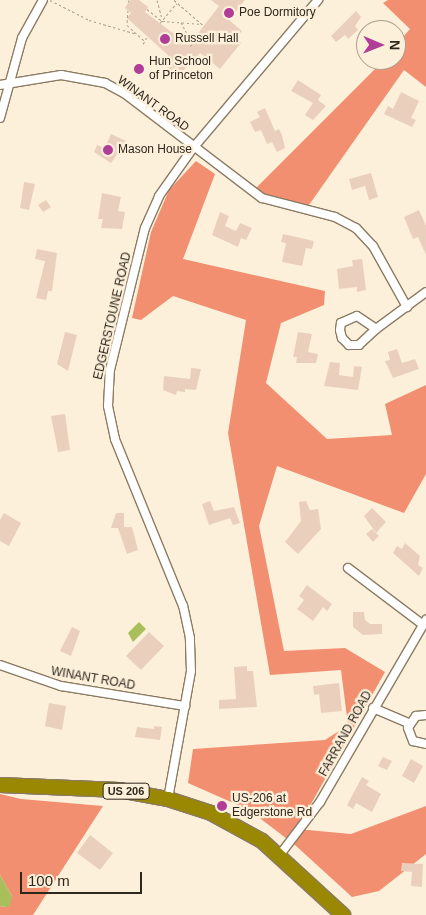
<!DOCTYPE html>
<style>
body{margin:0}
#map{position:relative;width:426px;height:915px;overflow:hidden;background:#fdf0da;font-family:Helvetica,sans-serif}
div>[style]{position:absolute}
.forest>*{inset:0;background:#f28f70}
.water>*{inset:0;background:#a9bf5c}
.building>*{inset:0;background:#ead0bc}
.path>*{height:1px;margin-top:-0.5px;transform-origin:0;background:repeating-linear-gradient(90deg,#aca190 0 2.5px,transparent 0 5px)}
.roads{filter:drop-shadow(1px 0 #8b7b63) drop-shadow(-1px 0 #8b7b63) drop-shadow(0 1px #8b7b63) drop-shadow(0 -1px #8b7b63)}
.street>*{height:8px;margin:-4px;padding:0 4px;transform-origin:4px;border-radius:4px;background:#fff}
.highway>*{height:14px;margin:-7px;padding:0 7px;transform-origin:7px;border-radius:7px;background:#9a8802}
.dots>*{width:14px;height:14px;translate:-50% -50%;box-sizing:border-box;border:2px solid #fdf0da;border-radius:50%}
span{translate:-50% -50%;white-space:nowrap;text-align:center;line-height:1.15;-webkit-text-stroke:4.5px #fdf0da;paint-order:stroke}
.shield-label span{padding:1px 4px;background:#fdf0da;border:1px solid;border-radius:4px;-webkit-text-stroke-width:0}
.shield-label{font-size:11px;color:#2e271d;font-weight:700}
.poi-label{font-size:12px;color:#2e271d}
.left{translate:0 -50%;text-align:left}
.street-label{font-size:12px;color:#2e271d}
.north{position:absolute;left:356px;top:20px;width:50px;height:50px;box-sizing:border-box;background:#fdf0da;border:1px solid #aaa08e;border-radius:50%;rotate:91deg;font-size:14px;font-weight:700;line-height:20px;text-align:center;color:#2e271d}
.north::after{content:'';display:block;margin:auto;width:18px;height:22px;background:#b03d97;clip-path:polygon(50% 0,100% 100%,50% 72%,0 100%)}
.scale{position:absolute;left:20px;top:872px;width:122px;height:22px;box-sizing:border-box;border:2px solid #2e271d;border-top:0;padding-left:6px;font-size:15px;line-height:18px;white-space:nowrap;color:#2e271d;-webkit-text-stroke:4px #fdf0da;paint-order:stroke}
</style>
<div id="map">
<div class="forest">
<i style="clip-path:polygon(388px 0,426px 0,426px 87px,404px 70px,304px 212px,250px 194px,384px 60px,396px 60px,396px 45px,410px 29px,383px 3px)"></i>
<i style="clip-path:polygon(196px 161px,215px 174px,183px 259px,325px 291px,324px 305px,281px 323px,266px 383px,327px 439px,392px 435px,385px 404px,426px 385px,426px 474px,404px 513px,277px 466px,259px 526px,284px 651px,345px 648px,385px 672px,297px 829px,351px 834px,426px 806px,426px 854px,379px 891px,352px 897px,295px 845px,249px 810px,188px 783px,193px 749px,325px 740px,348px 725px,341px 670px,270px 675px,228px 433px,246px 320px,173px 296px,141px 320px,132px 318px,151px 232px,169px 190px)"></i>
<i style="clip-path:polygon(0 794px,21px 799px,103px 806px,33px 915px,0 915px,0 906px,5px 907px,12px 896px,0 875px)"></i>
</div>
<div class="water">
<i style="clip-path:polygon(139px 622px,146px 629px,133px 642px,128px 633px)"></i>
<i style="clip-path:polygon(0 875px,12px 896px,10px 906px,5px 907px,0 906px)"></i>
</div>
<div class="building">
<i style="clip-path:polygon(130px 0,139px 0,148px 7px,145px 12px,189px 45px,219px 6px,211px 0,245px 0,229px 20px,242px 31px,235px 39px,241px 43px,220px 69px,200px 53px,178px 76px,164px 65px,170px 57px,127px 18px,131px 13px,125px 8px)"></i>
<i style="clip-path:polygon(356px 11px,361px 17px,355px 26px,358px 30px,348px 39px,345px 35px,336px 42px,331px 36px)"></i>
<i style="clip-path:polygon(298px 80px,321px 95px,318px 100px,326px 106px,313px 120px,305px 115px,313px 103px,291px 91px)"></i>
<i style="clip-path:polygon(401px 92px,419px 101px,411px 118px,416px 120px,412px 127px,384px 114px,388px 106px,393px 109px)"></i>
<i style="clip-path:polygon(265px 108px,275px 131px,279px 129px,282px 135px,285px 148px,277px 152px,272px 142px,267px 144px,261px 130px,255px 132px,250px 122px,260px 117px,257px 112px)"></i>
<i style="clip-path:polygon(111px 134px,126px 141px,111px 163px,94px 152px,97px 145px,105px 148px)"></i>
<i style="clip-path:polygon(371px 173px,378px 197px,369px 200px,365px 186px,352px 190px,349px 179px)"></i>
<i style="clip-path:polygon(24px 182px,35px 184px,29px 210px,20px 208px)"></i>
<i style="clip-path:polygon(102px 193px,121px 197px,118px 211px,125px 212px,122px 229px,101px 228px,103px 219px,98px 219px)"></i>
<i style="clip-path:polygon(46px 200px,51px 207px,43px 212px,38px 205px)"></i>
<i style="clip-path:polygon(419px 210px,426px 226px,426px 255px,418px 237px,413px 239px,404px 217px)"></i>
<i style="clip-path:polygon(220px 212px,229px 216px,225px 226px,236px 231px,240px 223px,252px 228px,246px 240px,241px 238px,238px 247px,212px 235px)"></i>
<i style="clip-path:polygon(283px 234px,314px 241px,312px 249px,306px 248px,302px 266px,282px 262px,286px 243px,281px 242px)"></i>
<i style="clip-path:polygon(37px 249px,57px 253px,52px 291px,48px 291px,46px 300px,36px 298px,45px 261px,35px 259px)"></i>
<i style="clip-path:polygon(362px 259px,366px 290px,357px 292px,357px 287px,339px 289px,337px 269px,353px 266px,352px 260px)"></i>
<i style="clip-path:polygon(65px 332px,77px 335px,68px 371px,57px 364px)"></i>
<i style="clip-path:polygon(298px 332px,312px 334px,308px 352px,318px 354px,316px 363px,296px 363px,297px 357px,293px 357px)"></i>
<i style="clip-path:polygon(397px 349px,402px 363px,415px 359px,419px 369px,393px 378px,385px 361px,390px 360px,388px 352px)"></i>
<i style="clip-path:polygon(330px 362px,340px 363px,339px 375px,353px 377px,354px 366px,362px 367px,358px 390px,324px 386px)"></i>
<i style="clip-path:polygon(191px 368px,201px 369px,196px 390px,185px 389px,185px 392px,177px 391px,176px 395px,163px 390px,164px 376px,190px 379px)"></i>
<i style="clip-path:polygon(65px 414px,70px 450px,58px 452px,51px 416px)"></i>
<i style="clip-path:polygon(210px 501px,214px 511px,234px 507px,240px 523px,233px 525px,230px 518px,209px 525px,202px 504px)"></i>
<i style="clip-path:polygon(306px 501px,310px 510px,318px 509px,321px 529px,298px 554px,285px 542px,301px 521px,299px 502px)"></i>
<i style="clip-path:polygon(372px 508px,386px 522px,376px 533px,364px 516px)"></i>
<i style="clip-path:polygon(4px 513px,21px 523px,9px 546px,0 541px,0 520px)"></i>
<i style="clip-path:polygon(116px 513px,124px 513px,124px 527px,132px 527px,138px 550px,127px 554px,118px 528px,111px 528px)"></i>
<i style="clip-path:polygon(372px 529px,379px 536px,373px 542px,366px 534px)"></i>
<i style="clip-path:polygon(405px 543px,420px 556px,418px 565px,423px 568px,419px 576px,393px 553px,397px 546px,402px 549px)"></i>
<i style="clip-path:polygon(307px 585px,332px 604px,327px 611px,323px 607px,313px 621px,297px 609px,304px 600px,299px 596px)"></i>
<i style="clip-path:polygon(353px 612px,364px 612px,365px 620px,370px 624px,382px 624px,382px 634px,363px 635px,353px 627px)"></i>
<i style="clip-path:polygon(72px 627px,80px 631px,71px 656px,60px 651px)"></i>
<i style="clip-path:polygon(149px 632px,164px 646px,141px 670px,126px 656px)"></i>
<i style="clip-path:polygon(247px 666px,247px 671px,253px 671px,257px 707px,219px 709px,219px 700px,236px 699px,234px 667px)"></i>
<i style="clip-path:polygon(339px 683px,342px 711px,321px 713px,319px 694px,314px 695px,313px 686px)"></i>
<i style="clip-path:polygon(49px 703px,66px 706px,62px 730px,45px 726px)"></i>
<i style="clip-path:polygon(154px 726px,162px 727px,160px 740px,135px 737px,137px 727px,154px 729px)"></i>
<i style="clip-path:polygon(383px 757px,392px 761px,387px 770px,378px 766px)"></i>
<i style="clip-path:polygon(411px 759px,423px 766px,414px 783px,402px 776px)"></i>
<i style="clip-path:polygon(362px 777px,369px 781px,366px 785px,381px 794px,372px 812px,356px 803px,353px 809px,347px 805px)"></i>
<i style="clip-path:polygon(90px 835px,113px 853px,100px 870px,77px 853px)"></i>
<i style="clip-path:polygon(402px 863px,423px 864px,422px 887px,411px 886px,412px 872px,401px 871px)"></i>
</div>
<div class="path">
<i style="left:50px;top:0;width:44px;rotate:27.1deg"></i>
<i style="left:89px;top:20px;width:50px;rotate:16.3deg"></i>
<i style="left:128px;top:0;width:2px;rotate:63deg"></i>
<i style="left:157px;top:0;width:20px;rotate:75deg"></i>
<i style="left:174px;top:0;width:40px;rotate:41deg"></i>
<i style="left:147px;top:9px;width:19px;rotate:39deg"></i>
<i style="left:162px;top:21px;width:40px;rotate:4.3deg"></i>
<i style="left:128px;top:10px;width:15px;rotate:94deg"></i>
<i style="left:127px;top:25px;width:24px;rotate:42deg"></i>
<i style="left:181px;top:22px;width:25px;rotate:63deg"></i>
<i style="left:160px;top:23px;width:26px;rotate:-50deg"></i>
<i style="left:143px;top:44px;width:8px;rotate:-60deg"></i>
<i style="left:190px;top:46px;width:6px;rotate:-45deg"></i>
</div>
<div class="roads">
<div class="street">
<i style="left:0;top:85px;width:62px;rotate:-9.3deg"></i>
<i style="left:61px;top:75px;width:45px;rotate:10.3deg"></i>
<i style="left:105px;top:83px;width:21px;rotate:28deg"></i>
<i style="left:124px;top:93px;width:173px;rotate:37.3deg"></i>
<i style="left:262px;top:198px;width:75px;rotate:14.6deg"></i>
<i style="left:335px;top:217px;width:24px;rotate:28deg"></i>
<i style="left:356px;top:228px;width:25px;rotate:47deg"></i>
<i style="left:373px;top:246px;width:70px;rotate:60.9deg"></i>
<i style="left:0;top:118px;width:83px;rotate:-74.6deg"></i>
<i style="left:22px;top:38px;width:43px;rotate:-61.1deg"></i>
<i style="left:376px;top:329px;width:23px;rotate:137deg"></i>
<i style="left:359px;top:345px;width:10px;rotate:180deg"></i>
<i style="left:349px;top:345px;width:10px;rotate:-135deg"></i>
<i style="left:342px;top:338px;width:8px;rotate:-104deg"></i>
<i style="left:340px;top:330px;width:7px;rotate:-82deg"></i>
<i style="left:341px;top:323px;width:17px;rotate:-24deg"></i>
<i style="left:357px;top:316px;width:23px;rotate:34deg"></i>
<i style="left:376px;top:329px;width:62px;rotate:-36.5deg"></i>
<i style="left:348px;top:568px;width:93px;rotate:37.1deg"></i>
<i style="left:0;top:665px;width:65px;rotate:19deg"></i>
<i style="left:61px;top:686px;width:126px;rotate:9.2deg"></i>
<i style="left:373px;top:708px;width:39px;rotate:23deg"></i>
<i style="left:426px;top:715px;width:10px;rotate:174deg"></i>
<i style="left:416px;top:716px;width:14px;rotate:124deg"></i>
<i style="left:408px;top:728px;width:14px;rotate:69deg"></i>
<i style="left:413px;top:741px;width:13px;rotate:13deg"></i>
<i style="left:168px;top:799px;width:130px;rotate:-79.8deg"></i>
<i style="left:191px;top:671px;width:33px;rotate:-92deg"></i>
<i style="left:190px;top:638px;width:33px;rotate:-102deg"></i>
<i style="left:183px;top:606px;width:180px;rotate:-112.2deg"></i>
<i style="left:115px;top:439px;width:34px;rotate:-102deg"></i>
<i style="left:108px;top:406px;width:36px;rotate:-87deg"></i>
<i style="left:110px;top:370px;width:146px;rotate:-76.2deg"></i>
<i style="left:145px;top:228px;width:35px;rotate:-66deg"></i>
<i style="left:159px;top:196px;width:59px;rotate:-54.7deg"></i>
<i style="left:193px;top:148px;width:194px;rotate:-49.8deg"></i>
<i style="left:279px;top:856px;width:68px;rotate:-52.8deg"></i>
<i style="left:320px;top:802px;width:211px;rotate:-59.8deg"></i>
</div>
<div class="highway">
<i style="left:0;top:785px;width:119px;rotate:2.4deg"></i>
<i style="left:119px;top:790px;width:50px;rotate:10.4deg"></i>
<i style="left:168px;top:799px;width:45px;rotate:18deg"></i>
<i style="left:211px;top:813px;width:58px;rotate:28.8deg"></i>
<i style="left:262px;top:841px;width:110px;rotate:42.4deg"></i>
</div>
</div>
<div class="dots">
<i style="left:229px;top:13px;background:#b03d97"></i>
<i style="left:165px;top:39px;background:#b03d97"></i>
<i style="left:139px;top:69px;background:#b03d97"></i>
<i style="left:108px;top:150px;background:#b03d97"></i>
<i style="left:222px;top:806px;background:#b03d97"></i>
</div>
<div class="shield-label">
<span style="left:126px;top:791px">US 206</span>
</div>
<div class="poi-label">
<span class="left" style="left:239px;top:13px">Poe Dormitory</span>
<span class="left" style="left:175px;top:39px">Russell Hall</span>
<span class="left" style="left:149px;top:69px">Hun School<br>of Princeton</span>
<span class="left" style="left:118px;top:150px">Mason House</span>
<span class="left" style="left:232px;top:806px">US-206 at<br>Edgerstone Rd</span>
</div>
<div class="street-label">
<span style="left:153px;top:104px;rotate:36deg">WINANT ROAD</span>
<span style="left:113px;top:316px;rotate:-77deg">EDGERSTOUNE ROAD</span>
<span style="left:93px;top:679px;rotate:10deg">WINANT ROAD</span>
<span style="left:346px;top:734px;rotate:-61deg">FARRAND ROAD</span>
</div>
<div class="north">N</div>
<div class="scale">100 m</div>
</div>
